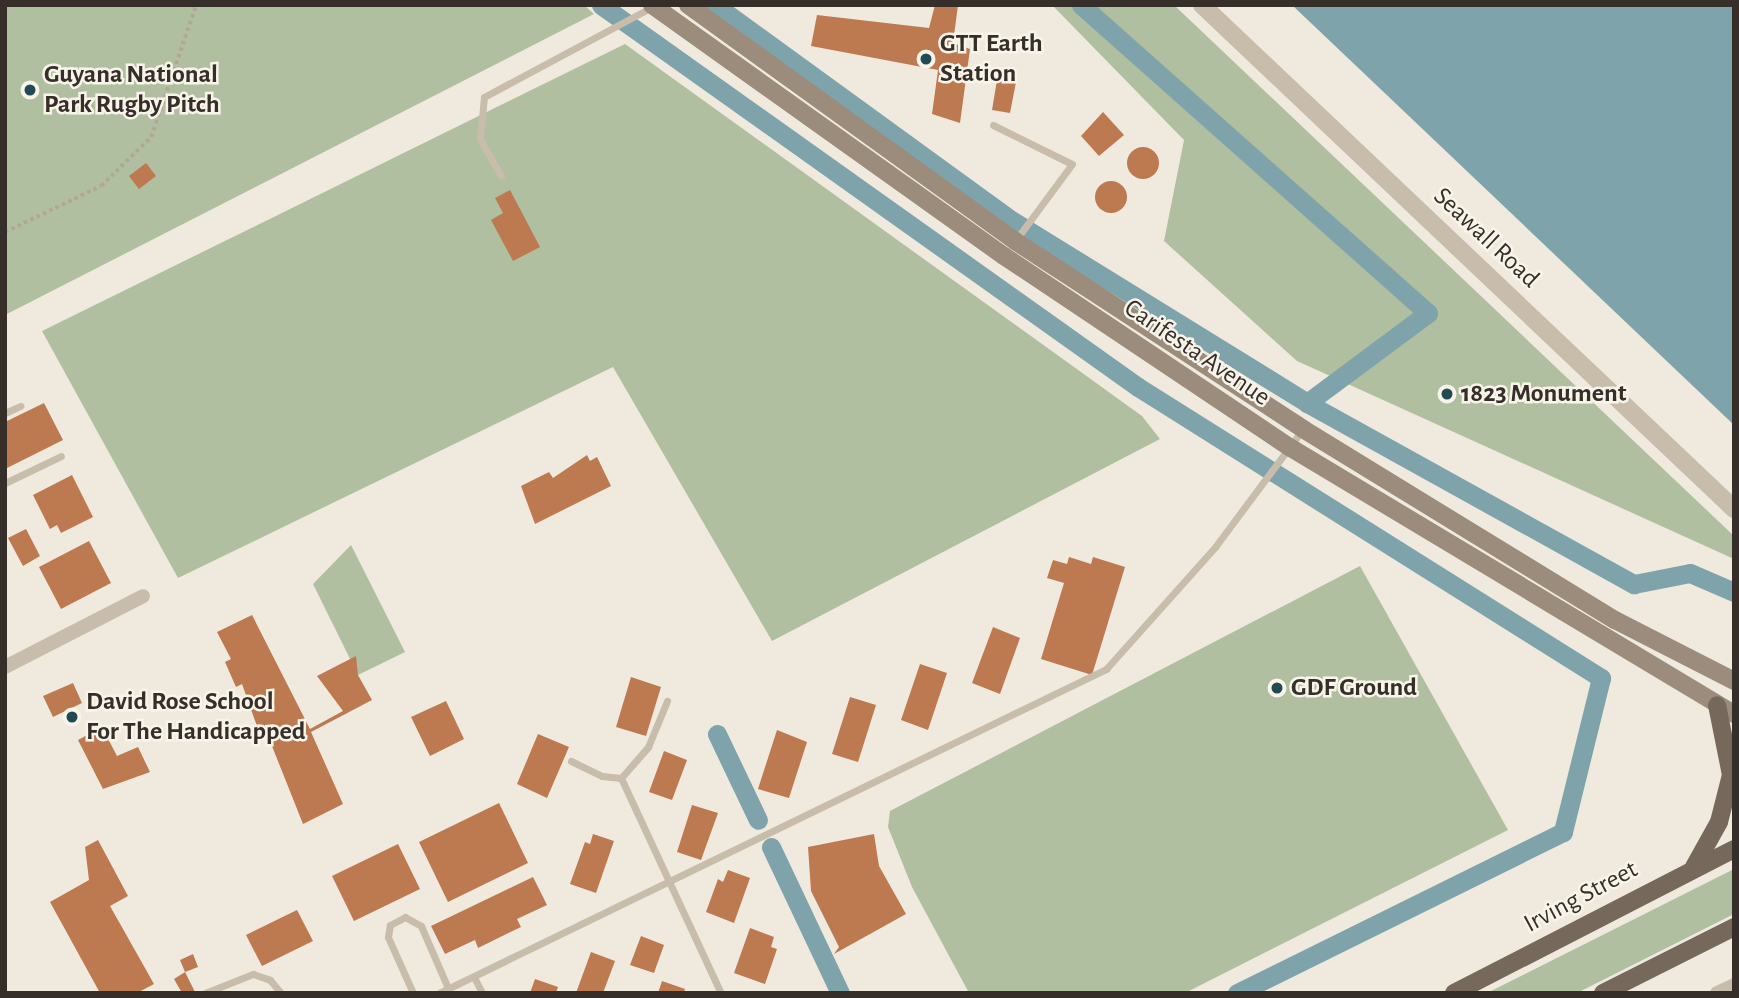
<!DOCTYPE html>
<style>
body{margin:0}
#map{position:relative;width:1739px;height:998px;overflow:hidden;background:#f0eade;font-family:"Alegreya Sans",sans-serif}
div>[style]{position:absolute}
.green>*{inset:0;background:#b0bf9f}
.water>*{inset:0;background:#7fa3ab}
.canal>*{height:19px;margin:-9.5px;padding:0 9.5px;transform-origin:9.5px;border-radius:9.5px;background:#7fa3ab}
.building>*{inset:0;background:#bd7950}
.round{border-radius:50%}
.path>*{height:3.5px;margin-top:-1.75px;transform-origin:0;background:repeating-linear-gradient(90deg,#b4a695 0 3.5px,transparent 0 7px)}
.service>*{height:7px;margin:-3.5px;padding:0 3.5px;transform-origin:3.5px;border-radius:3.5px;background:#c8bcaa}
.minor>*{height:14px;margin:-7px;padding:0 7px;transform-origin:7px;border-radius:7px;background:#c8bcaa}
.tertiary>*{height:18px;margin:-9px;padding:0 9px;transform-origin:9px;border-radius:9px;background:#c8bcaa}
.secondary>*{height:18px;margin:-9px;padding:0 9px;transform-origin:9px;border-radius:9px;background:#9b8c7c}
.primary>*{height:18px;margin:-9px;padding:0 9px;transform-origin:9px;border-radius:9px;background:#77685c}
.dots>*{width:19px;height:19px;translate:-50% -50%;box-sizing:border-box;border:4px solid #f8f4ea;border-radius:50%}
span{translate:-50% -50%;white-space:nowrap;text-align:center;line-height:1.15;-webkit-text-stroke:5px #f8f4ea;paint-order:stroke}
.poi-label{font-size:26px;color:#362f29;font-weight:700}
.left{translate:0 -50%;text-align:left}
.street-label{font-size:26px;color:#362f29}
.frame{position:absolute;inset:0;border:7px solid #362f29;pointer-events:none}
</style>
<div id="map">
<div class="green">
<i style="clip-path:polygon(5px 5px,584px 5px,594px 14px,5px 315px)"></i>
<i style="clip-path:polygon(1052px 5px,1174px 5px,1734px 536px,1734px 559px,1297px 361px,1164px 241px,1184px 140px)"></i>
<i style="clip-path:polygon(625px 44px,1142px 416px,1160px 439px,772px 641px,613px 367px,178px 578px,42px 331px)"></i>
<i style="clip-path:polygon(351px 545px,405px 652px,358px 675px,313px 584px)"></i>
<i style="clip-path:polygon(1360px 566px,1508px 830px,1185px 993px,969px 993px,912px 887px,888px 827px,890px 811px)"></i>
<i style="clip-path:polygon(1734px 869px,1734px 914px,1577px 993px,1487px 993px)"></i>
</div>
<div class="water">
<i style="clip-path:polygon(1292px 5px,1734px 5px,1734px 425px)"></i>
</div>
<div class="canal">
<i style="left:601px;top:5px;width:659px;rotate:35.43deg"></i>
<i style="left:1138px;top:387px;width:547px;rotate:32.15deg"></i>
<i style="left:1601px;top:678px;width:159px;rotate:103.9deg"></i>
<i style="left:1563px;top:832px;width:364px;rotate:153.7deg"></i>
<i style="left:715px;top:5px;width:362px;rotate:36deg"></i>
<i style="left:1008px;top:218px;width:352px;rotate:31.7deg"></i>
<i style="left:1307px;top:403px;width:374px;rotate:29deg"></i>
<i style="left:1634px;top:584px;width:57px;rotate:-11.1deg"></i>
<i style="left:1690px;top:573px;width:48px;rotate:23.4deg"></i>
<i style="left:1081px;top:5px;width:464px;rotate:41.6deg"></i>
<i style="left:1428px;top:313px;width:151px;rotate:143.4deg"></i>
<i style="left:717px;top:734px;width:95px;rotate:64.5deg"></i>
<i style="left:771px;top:847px;width:161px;rotate:64.7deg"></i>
</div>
<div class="building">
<i style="clip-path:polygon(935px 5px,958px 5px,953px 43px,970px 49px,960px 123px,932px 114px,938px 70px,811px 46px,817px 15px,929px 28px)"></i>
<i style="clip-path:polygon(998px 74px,1017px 77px,1010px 113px,992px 110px)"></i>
<i style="clip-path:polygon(1103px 112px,1124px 135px,1099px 156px,1081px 136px)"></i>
<i class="round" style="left:1127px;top:147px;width:32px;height:32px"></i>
<i style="clip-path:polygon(146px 163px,156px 176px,139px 189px,129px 176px)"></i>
<i class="round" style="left:1095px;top:181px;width:32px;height:32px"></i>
<i style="clip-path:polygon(510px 190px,540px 247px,513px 261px,491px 220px,503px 213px,495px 198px)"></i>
<i style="clip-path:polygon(44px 403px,63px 440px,5px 469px,5px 422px)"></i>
<i style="clip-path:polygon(587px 455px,590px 461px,597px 457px,611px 486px,535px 524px,521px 486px,549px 472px,553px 478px)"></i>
<i style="clip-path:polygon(72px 475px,93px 517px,61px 533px,57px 525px,50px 529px,33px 495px)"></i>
<i style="clip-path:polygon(26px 529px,40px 556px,23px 566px,8px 538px)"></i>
<i style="clip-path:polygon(89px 541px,111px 583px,61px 609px,39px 567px)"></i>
<i style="clip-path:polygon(1069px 557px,1091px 564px,1093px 557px,1125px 567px,1092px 675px,1041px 659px,1064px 583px,1047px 578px,1053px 560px,1067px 564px)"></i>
<i style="clip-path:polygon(252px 615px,310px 729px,343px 711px,317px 676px,356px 656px,358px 675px,372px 700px,311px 732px,343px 804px,303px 824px,264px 726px,258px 729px,242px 684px,236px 687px,225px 662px,231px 659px,217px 632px)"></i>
<i style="clip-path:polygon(993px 627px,1020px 638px,1000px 694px,972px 683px)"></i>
<i style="clip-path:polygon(920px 664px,947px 673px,928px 730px,901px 720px)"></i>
<i style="clip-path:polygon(631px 677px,661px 687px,646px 736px,616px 727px)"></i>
<i style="clip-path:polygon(73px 683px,82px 703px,53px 717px,43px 696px)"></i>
<i style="clip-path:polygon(850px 697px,876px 705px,858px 762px,832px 754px)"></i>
<i style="clip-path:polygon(446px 701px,464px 739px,430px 756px,411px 717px)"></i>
<i style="clip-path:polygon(102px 727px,117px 756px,138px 747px,150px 772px,103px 789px,78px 740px)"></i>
<i style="clip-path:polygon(777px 730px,807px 742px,789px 798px,758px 789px)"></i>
<i style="clip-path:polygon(538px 734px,569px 747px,547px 798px,517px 784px)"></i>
<i style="clip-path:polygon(664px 751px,687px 760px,672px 800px,649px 792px)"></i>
<i style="clip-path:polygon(499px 803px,528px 863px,448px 902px,419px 842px)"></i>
<i style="clip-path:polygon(692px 805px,718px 813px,701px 860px,677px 852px)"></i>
<i style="clip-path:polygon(593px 834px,614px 841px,596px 893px,570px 884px,585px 842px,590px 844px)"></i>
<i style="clip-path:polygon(874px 834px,879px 866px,906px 914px,834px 954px,839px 947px,811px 891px,808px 847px)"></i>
<i style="clip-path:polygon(98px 840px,128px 896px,110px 906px,154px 984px,137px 993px,100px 993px,50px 902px,89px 880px,85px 847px)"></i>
<i style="clip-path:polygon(398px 844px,420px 889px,354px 921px,332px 876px)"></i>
<i style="clip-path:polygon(728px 870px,750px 878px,734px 923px,706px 912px,718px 879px,723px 882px)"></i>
<i style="clip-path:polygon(533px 877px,547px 905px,517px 919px,521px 927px,478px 948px,475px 940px,445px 954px,431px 926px)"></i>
<i style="clip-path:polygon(297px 910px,313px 941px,262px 966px,246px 935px)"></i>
<i style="clip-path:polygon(750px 928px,774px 937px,771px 947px,777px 949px,765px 984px,734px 973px)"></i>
<i style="clip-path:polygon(641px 936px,664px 945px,654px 973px,630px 965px)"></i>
<i style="clip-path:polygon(591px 952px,615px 961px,603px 993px,576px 993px)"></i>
<i style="clip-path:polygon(193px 954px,198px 967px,185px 972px,195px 992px,182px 993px,174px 979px,185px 972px,180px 960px)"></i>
<i style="clip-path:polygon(535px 979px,558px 987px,556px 993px,530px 993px)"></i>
<i style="clip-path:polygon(662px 981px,685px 989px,684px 993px,658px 993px)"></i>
</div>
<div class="path">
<i style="left:5px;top:232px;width:106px;rotate:-25.6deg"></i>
<i style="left:101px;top:186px;width:70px;rotate:-44.4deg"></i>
<i style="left:151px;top:137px;width:139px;rotate:-71.2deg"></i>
</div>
<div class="service">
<i style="left:993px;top:125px;width:88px;rotate:26.3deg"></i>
<i style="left:1072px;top:164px;width:96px;rotate:126.5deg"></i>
<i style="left:501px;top:176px;width:43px;rotate:-119.6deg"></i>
<i style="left:480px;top:139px;width:42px;rotate:-84.6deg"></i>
<i style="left:484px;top:97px;width:191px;rotate:-28.2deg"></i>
<i style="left:5px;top:413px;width:17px;rotate:-25deg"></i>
<i style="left:5px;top:483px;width:62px;rotate:-25.7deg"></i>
<i style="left:571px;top:761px;width:34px;rotate:26deg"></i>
<i style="left:602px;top:776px;width:19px;rotate:6deg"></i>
<i style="left:621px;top:778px;width:237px;rotate:65.1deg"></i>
<i style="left:621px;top:778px;width:41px;rotate:-48.9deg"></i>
<i style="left:648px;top:747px;width:50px;rotate:-67.6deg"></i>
<i style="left:475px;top:979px;width:16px;rotate:63deg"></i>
<i style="left:205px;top:993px;width:52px;rotate:-21.6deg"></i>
<i style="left:253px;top:974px;width:18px;rotate:19deg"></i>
<i style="left:270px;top:980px;width:17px;rotate:50deg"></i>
<i style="left:413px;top:993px;width:61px;rotate:-114.1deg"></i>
<i style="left:388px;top:937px;width:12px;rotate:-81deg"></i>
<i style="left:390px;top:925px;width:17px;rotate:-28deg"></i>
<i style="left:405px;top:917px;width:18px;rotate:29deg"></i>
<i style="left:421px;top:926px;width:68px;rotate:66.5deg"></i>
<i style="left:439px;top:993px;width:742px;rotate:-25.91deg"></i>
<i style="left:1106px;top:669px;width:164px;rotate:-48.2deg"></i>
<i style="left:1215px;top:547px;width:147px;rotate:-53.3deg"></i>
</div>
<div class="minor">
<i style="left:5px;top:667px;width:155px;rotate:-27.2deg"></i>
<i style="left:1717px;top:993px;width:19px;rotate:-25deg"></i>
</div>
<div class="tertiary">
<i style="left:1202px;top:5px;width:733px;rotate:43.45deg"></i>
</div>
<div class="secondary">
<i style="left:652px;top:5px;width:432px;rotate:35.5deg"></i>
<i style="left:1004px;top:256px;width:345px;rotate:33.8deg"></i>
<i style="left:1291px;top:448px;width:517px;rotate:30.98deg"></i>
<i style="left:688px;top:5px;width:403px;rotate:35.8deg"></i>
<i style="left:1015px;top:241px;width:344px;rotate:33.1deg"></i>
<i style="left:1303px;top:429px;width:366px;rotate:31.5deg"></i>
<i style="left:1615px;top:620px;width:134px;rotate:27.1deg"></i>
</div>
<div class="primary">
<i style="left:1694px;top:867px;width:51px;rotate:-60.9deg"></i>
<i style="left:1719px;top:822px;width:49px;rotate:-75.7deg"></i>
<i style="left:1731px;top:775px;width:71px;rotate:-101.3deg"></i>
<i style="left:1454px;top:993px;width:315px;rotate:-27.2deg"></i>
<i style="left:1603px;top:993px;width:147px;rotate:-26.7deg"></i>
</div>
<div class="dots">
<i style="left:926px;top:59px;background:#224a54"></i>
<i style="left:30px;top:90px;background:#224a54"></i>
<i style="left:1447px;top:394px;background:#224a54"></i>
<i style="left:1277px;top:688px;background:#224a54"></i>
<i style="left:72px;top:717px;background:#224a54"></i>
</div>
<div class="poi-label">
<span class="left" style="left:940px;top:59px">GTT Earth<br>Station</span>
<span class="left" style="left:44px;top:90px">Guyana National<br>Park Rugby Pitch</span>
<span class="left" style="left:1461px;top:394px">1823 Monument</span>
<span class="left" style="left:1291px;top:688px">GDF Ground</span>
<span class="left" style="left:86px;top:717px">David Rose School<br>For The Handicapped</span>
</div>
<div class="street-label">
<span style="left:1486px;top:238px;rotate:43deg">Seawall Road</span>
<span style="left:1197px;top:353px;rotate:34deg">Carifesta Avenue</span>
<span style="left:1581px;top:897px;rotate:-28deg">Irving Street</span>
</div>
<div class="frame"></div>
</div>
